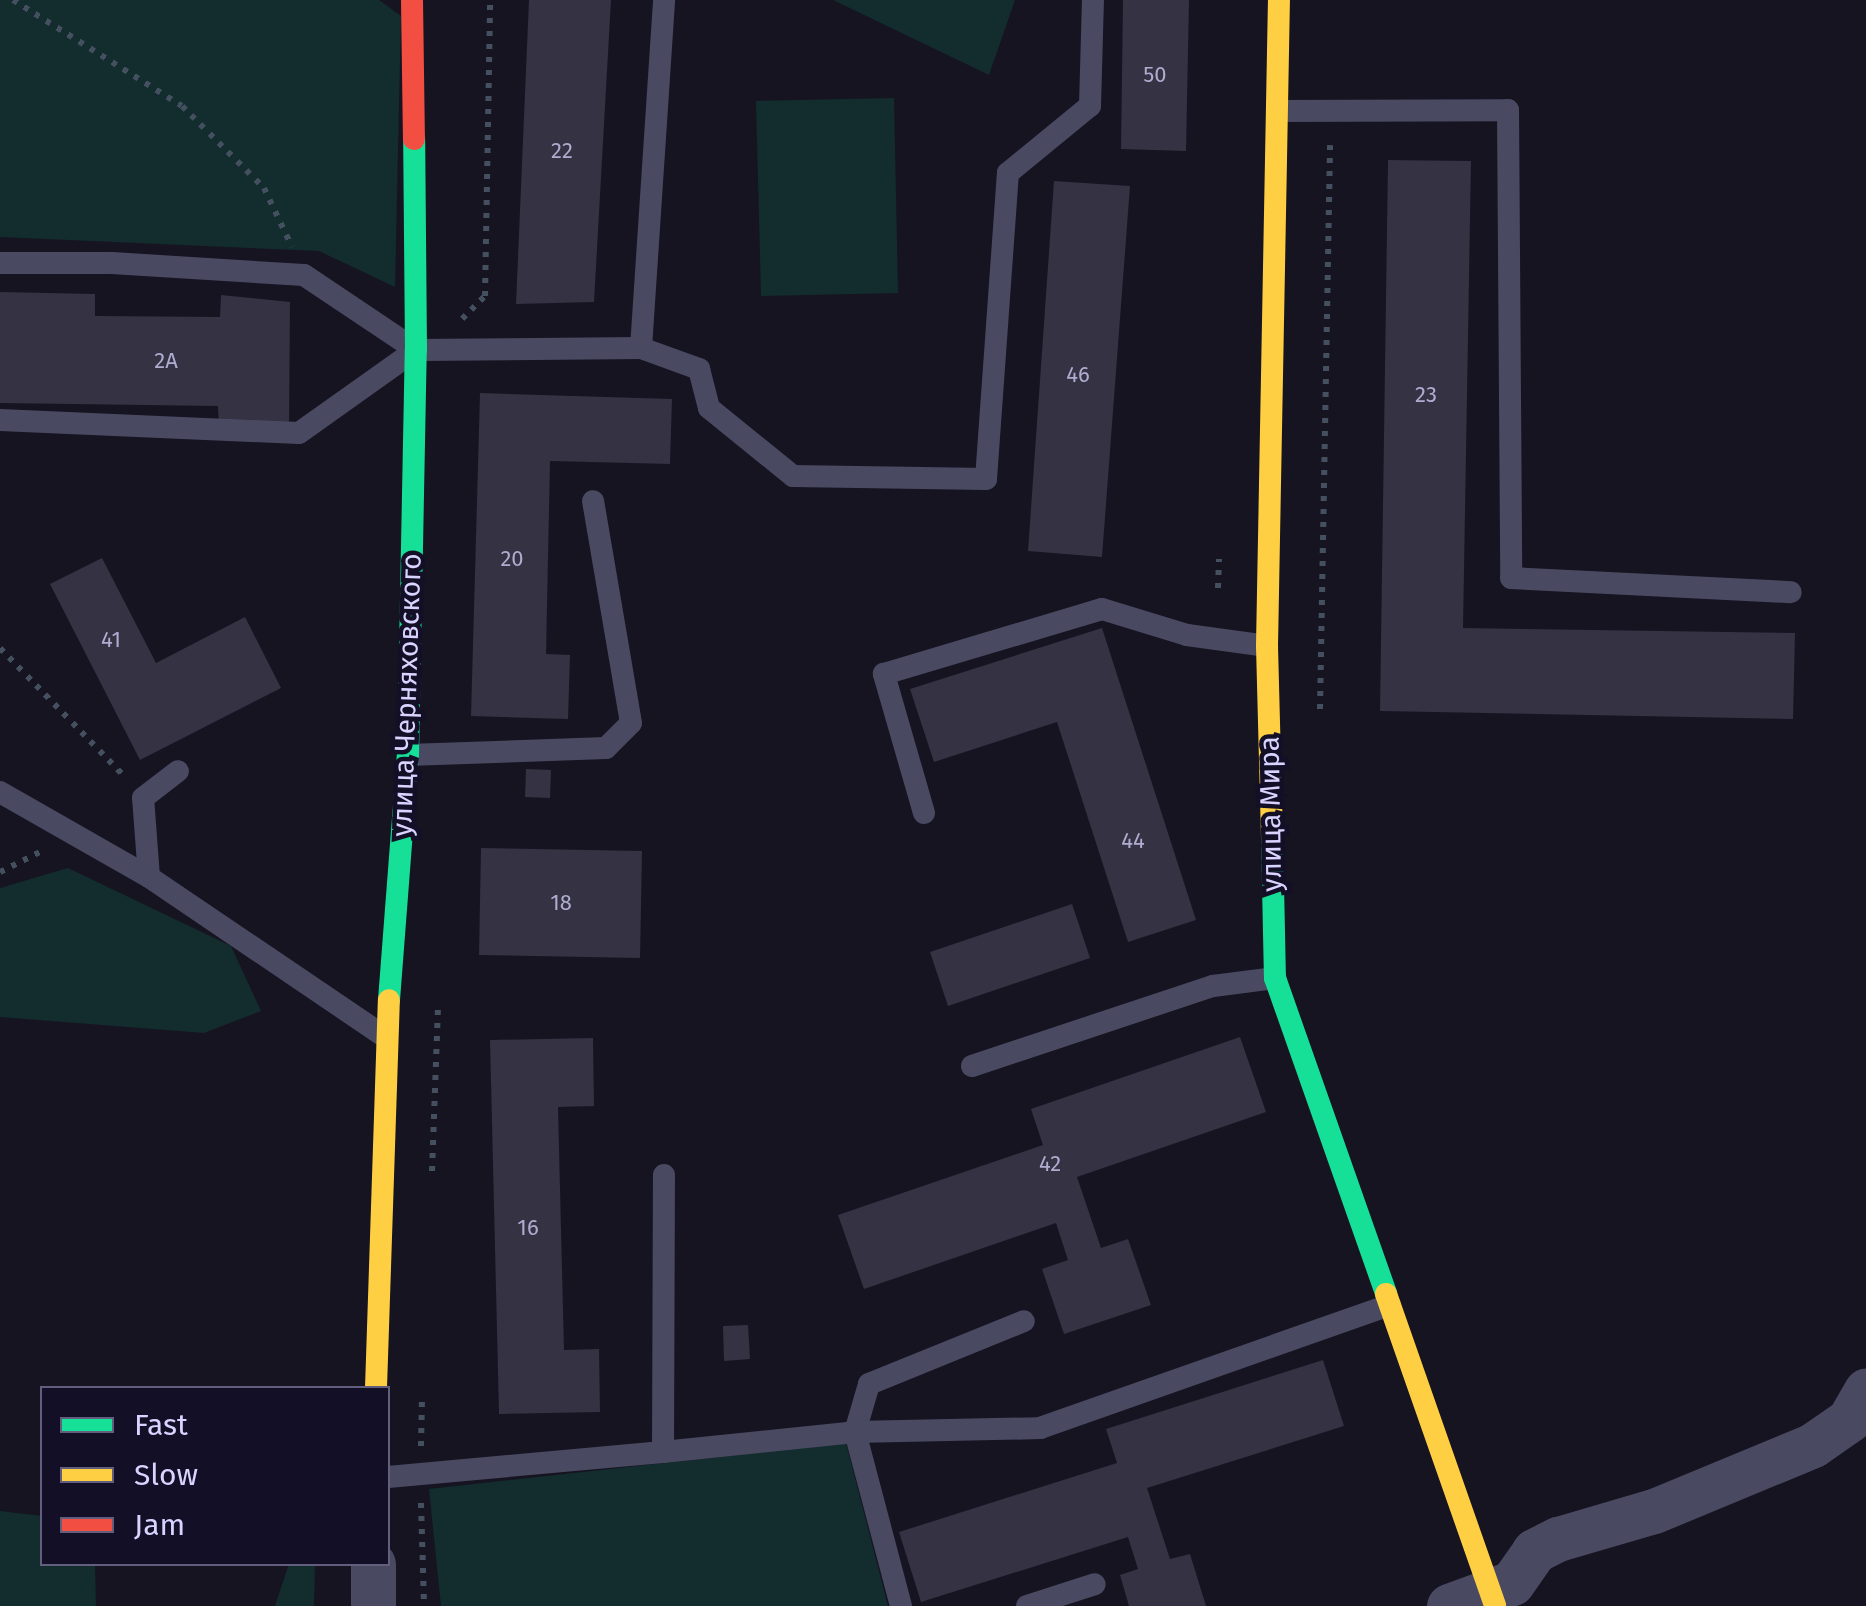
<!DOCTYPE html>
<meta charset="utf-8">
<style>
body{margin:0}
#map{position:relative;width:1866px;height:1606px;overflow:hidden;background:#161421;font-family:"Fira Sans",sans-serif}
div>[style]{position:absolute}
.green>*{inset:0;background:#132c2d}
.building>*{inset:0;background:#343243}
.path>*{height:6px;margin-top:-3px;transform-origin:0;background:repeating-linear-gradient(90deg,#44505f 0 5px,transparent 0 13px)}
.lane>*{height:22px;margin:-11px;padding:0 11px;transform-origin:11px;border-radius:11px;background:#4a4962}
.street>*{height:45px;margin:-22.5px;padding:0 22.5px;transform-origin:22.5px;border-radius:22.5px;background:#4a4962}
.fast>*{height:22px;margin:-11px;padding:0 11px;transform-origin:11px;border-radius:11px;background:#16e098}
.slow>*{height:22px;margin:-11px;padding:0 11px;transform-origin:11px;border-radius:11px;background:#ffcf43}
.jam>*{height:22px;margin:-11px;padding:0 11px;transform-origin:11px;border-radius:11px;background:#f24e42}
span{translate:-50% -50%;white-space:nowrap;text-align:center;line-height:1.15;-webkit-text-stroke:9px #130f26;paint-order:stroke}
.number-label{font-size:22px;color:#b0acd0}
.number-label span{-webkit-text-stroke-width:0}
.street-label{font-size:28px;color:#d9d4ff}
.legend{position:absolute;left:40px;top:1386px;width:350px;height:180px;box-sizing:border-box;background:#130f26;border:2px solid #625e7d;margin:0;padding:12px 18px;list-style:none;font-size:30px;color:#d9d4ff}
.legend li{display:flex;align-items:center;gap:20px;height:50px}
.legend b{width:50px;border:2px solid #625e7d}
</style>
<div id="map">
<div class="green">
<i style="clip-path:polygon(0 0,379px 0,401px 16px,395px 287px,319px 251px,0 237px)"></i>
<i style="clip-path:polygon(833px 0,1015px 0,989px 75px)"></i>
<i style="clip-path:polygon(894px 98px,898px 293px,761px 296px,756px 101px)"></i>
<i style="clip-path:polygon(68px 868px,231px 946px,261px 1011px,204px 1033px,0 1017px,0 888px)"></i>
<i style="clip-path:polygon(846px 1443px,888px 1606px,441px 1606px,429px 1489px)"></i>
<i style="clip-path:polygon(0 1511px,42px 1516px,42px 1564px,95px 1564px,96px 1606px,0 1606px)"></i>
<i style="clip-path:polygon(289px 1564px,315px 1564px,314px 1606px,275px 1606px)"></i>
</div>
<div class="building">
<i style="clip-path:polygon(529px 0,611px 0,594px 302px,516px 304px)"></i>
<i style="clip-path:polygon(1123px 0,1189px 0,1186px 151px,1121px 149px)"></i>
<i style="clip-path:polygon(1388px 160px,1471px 161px,1463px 628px,1795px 633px,1793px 719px,1380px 711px)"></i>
<i style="clip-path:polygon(1054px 181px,1130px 186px,1102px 557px,1028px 551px)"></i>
<i style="clip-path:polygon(0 292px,95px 294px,95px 316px,220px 317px,221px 295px,290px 302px,289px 428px,219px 430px,218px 406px,0 403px)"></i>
<i style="clip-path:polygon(480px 393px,672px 399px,670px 464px,550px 461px,546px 654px,570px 655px,568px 719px,471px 716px)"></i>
<i style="clip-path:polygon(102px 558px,156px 663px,245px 617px,281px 688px,140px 760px,50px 584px)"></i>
<i style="clip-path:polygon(1102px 628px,1196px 920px,1128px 942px,1057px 722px,934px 762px,910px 689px)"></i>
<i style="clip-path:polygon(526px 769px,551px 770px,550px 798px,525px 797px)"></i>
<i style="clip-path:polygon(481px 848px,642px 851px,640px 958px,479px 955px)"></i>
<i style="clip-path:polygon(1072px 904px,1090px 958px,948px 1006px,930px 952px)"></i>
<i style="clip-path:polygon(1240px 1037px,1266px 1112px,1077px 1177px,1101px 1248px,1128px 1239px,1151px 1305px,1064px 1334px,1042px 1269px,1068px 1260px,1056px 1223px,864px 1289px,838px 1215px,1043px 1145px,1031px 1109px)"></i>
<i style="clip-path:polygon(593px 1038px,594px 1106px,558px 1107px,564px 1350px,599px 1349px,600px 1412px,499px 1414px,490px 1040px)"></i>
<i style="clip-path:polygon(748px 1325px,750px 1359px,724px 1361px,723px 1326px)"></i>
<i style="clip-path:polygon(1323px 1360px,1344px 1426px,1147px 1488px,1170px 1559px,1190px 1554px,1206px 1606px,1129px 1606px,1120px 1575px,1138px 1569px,1128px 1537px,921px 1602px,899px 1532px,1117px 1463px,1106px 1429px)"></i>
</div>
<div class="path">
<i style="left:13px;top:0;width:199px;rotate:32.1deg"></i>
<i style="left:182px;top:106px;width:116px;rotate:45deg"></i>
<i style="left:264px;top:188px;width:65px;rotate:64.6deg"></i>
<i style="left:462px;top:319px;width:33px;rotate:-45deg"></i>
<i style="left:485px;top:296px;width:296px;rotate:-89deg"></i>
<i style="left:1218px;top:588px;width:29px;rotate:-88deg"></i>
<i style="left:0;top:648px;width:178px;rotate:45.9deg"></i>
<i style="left:1320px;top:709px;width:564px;rotate:-88.98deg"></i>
<i style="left:0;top:872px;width:51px;rotate:-26.6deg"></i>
<i style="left:432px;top:1171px;width:167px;rotate:-87.9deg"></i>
<i style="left:421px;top:1446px;width:48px;rotate:-88.8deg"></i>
<i style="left:421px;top:1503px;width:103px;rotate:88.3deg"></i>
</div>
<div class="lane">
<i style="left:1277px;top:111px;width:231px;rotate:-0.2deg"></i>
<i style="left:1508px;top:110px;width:468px;rotate:89.6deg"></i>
<i style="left:1511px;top:578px;width:280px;rotate:2.9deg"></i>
<i style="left:0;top:263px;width:112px"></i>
<i style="left:112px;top:263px;width:192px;rotate:3.6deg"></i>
<i style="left:304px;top:275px;width:135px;rotate:33.8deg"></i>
<i style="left:416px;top:350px;width:225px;rotate:-0.5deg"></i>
<i style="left:641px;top:348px;width:62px;rotate:19.9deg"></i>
<i style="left:699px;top:369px;width:40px;rotate:75.6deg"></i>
<i style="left:709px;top:408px;width:108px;rotate:39deg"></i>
<i style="left:793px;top:476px;width:193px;rotate:0.9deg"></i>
<i style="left:986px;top:479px;width:307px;rotate:-85.9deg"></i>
<i style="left:1008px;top:173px;width:106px;rotate:-39.3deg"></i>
<i style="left:1090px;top:106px;width:106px;rotate:-88.4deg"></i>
<i style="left:641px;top:348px;width:349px;rotate:-86.2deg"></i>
<i style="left:0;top:420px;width:299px;rotate:2.5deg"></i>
<i style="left:299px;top:433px;width:140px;rotate:-35.4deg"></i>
<i style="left:408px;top:755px;width:198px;rotate:-2deg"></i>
<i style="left:606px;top:748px;width:35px;rotate:-45deg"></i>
<i style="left:631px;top:723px;width:225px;rotate:-99.7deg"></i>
<i style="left:0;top:792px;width:172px;rotate:29.7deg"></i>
<i style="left:149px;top:877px;width:285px;rotate:34.1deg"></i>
<i style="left:924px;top:813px;width:145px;rotate:-106.1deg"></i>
<i style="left:884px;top:674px;width:227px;rotate:-16.6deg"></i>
<i style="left:1102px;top:609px;width:89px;rotate:17deg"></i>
<i style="left:1187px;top:635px;width:81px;rotate:7.8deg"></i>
<i style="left:149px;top:877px;width:79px;rotate:-94.3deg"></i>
<i style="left:143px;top:798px;width:44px;rotate:-37.6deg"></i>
<i style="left:972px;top:1066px;width:254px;rotate:-18.4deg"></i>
<i style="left:1213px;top:986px;width:63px;rotate:-7.4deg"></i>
<i style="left:663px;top:1452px;width:193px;rotate:-5.9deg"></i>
<i style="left:855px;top:1432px;width:50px;rotate:-73.7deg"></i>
<i style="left:869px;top:1384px;width:167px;rotate:-22.1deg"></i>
<i style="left:388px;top:1477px;width:276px;rotate:-5.2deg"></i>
<i style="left:663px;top:1452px;width:277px;rotate:-89.8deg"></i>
<i style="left:901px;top:1606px;width:180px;rotate:-104.8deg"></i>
<i style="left:855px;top:1432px;width:185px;rotate:-1.2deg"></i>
<i style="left:1040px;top:1428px;width:371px;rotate:-19.4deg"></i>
<i style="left:1027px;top:1606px;width:71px;rotate:-17.9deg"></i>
</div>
<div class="street">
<i style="left:373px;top:1606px;width:42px;rotate:-90deg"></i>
<i style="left:1449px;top:1606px;width:67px;rotate:-20.1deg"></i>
<i style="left:1512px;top:1583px;width:39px;rotate:-55deg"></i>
<i style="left:1534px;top:1551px;width:27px;rotate:-27deg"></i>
<i style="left:1558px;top:1539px;width:100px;rotate:-16.3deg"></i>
<i style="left:1654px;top:1511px;width:172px;rotate:-22.5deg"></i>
<i style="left:1813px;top:1445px;width:44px;rotate:-34.8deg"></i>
<i style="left:1849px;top:1420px;width:34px;rotate:-60deg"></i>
</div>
<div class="fast">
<i style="left:1272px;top:837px;width:141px;rotate:88.8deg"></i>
<i style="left:1275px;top:978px;width:335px;rotate:70.6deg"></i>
<i style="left:389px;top:1000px;width:246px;rotate:-85.6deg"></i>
<i style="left:408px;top:755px;width:405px;rotate:-88.9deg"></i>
<i style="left:416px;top:350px;width:211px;rotate:-90.5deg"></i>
</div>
<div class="slow">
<i style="left:1272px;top:837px;width:191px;rotate:-91.5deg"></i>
<i style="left:1267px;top:646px;width:646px;rotate:-88.94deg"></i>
<i style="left:1386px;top:1294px;width:330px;rotate:70.7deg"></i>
<i style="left:376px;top:1388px;width:388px;rotate:-88.1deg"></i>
</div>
<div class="jam">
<i style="left:412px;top:0;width:139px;rotate:89.2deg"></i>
</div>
<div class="number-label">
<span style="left:1155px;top:75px">50</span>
<span style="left:562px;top:151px">22</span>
<span style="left:166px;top:361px">2А</span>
<span style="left:1078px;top:375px">46</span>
<span style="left:1426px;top:395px">23</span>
<span style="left:512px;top:559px">20</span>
<span style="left:111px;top:640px">41</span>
<span style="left:1133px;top:841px">44</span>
<span style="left:561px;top:903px">18</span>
<span style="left:1050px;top:1164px">42</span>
<span style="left:528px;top:1228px">16</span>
</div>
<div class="street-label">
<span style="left:407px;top:695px;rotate:-88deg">улица Черняховского</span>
<span style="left:1271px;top:814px;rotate:-91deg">улица Мира</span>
</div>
<ul class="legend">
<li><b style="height:12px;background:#16e098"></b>Fast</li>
<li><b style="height:12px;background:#ffcf43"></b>Slow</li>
<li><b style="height:12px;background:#f24e42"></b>Jam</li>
</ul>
</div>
